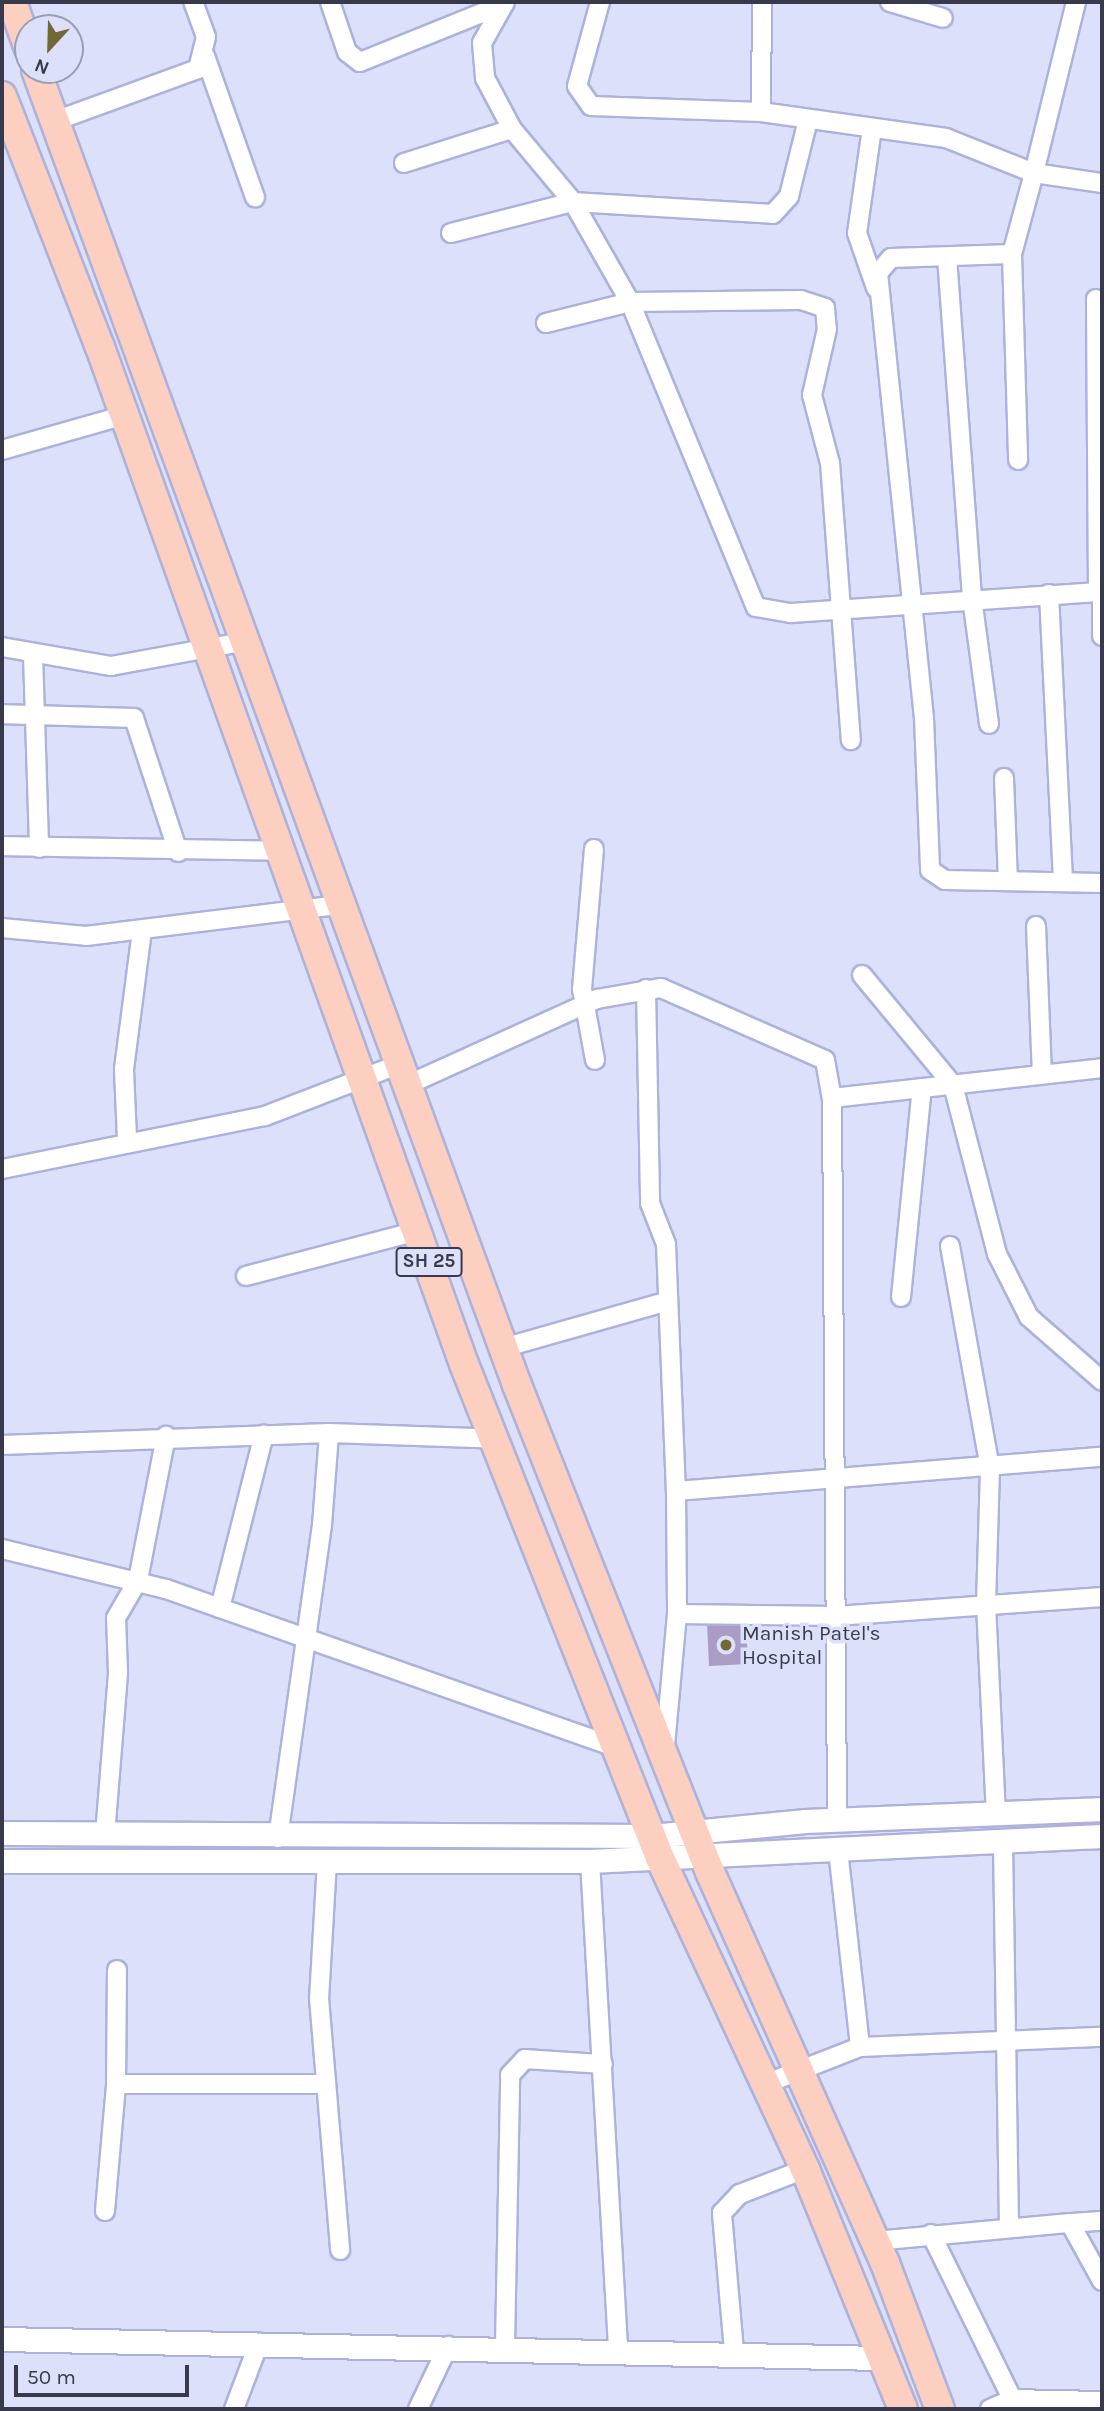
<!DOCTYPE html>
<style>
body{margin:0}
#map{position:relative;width:1104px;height:2411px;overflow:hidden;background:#dce0fa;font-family:Karla,sans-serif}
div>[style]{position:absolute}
.building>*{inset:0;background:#a99dc5}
.roads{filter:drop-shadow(2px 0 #acb2dc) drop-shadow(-2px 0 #acb2dc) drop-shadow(0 2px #acb2dc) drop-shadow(0 -2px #acb2dc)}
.minor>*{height:18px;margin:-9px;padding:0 9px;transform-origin:9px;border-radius:9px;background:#fff}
.tertiary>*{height:23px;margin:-11.5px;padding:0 11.5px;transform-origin:11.5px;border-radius:11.5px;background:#fff}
.primary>*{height:28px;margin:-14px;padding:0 14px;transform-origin:14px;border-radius:14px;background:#fdcfc1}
.dots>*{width:19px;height:19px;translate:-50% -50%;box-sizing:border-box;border:4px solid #dce0fa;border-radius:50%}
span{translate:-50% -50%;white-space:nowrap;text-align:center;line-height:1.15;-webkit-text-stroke:7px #dce0fa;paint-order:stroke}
.shield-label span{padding:2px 5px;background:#dce0fa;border:2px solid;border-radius:5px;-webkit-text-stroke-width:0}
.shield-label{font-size:19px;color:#383a4c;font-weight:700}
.poi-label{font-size:21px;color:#383a4c}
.left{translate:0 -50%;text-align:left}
.frame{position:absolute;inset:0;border:4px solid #383a4c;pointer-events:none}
.north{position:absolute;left:14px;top:14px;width:70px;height:70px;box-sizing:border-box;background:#dce0fa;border:2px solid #9a9eb4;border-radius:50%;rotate:202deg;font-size:19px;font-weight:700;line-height:28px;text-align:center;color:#383a4c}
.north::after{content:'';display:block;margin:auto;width:24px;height:32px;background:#726835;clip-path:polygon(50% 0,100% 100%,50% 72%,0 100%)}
.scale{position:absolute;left:14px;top:2365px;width:175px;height:32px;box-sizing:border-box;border:4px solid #383a4c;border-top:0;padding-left:9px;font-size:21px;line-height:24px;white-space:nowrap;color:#383a4c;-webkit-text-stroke:5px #dce0fa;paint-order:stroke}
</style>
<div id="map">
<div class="building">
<i style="clip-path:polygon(746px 1621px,748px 1664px,709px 1666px,707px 1623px)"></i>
</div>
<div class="roads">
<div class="minor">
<i style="left:330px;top:2px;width:53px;rotate:71.2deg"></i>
<i style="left:347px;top:52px;width:16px;rotate:38deg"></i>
<i style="left:360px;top:62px;width:155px;rotate:-21.9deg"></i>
<i style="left:505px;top:2px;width:47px;rotate:119.3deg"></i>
<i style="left:482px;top:43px;width:35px;rotate:85deg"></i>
<i style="left:485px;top:78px;width:58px;rotate:62.1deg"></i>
<i style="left:512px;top:129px;width:95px;rotate:50.1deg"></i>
<i style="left:573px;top:202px;width:115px;rotate:60.3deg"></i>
<i style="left:630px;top:302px;width:330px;rotate:67.6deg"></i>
<i style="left:756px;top:607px;width:36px;rotate:10deg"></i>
<i style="left:791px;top:613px;width:308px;rotate:-3.9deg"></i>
<i style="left:1098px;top:592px;width:293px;rotate:-90.4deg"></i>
<i style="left:600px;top:2px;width:87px;rotate:105.3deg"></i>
<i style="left:577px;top:86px;width:24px;rotate:55deg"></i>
<i style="left:591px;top:106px;width:170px;rotate:2deg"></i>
<i style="left:761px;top:112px;width:187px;rotate:8deg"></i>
<i style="left:946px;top:138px;width:95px;rotate:21.7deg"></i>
<i style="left:1034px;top:173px;width:84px;rotate:105.2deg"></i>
<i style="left:1012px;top:254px;width:206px;rotate:88.3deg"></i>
<i style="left:890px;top:2px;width:55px;rotate:16.8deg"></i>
<i style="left:1076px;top:2px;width:176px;rotate:103.8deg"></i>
<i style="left:1034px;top:173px;width:69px;rotate:8.4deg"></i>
<i style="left:205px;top:56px;width:150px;rotate:70.5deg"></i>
<i style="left:761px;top:112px;width:110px;rotate:-89.5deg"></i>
<i style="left:55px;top:121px;width:152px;rotate:-20deg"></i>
<i style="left:198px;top:69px;width:33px;rotate:-76deg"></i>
<i style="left:206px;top:37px;width:37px;rotate:-110deg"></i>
<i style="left:872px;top:128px;width:106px;rotate:98.1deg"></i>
<i style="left:857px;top:233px;width:58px;rotate:70.9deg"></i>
<i style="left:404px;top:163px;width:113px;rotate:-17.5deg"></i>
<i style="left:451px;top:233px;width:126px;rotate:-14.3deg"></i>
<i style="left:573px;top:202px;width:200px;rotate:3.4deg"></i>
<i style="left:773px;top:214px;width:24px;rotate:-48deg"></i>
<i style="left:789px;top:196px;width:78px;rotate:-76deg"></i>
<i style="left:1012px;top:254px;width:121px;rotate:178.1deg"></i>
<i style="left:891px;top:258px;width:20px;rotate:131deg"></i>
<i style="left:878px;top:273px;width:447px;rotate:84.1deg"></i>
<i style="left:924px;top:718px;width:152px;rotate:87.7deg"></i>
<i style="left:930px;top:870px;width:18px;rotate:34deg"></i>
<i style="left:945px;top:880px;width:157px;rotate:1.1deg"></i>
<i style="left:947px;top:257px;width:342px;rotate:85.8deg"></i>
<i style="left:972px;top:598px;width:127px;rotate:82.3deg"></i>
<i style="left:546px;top:323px;width:87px;rotate:-14deg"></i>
<i style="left:630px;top:302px;width:171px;rotate:-0.7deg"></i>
<i style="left:801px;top:300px;width:25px;rotate:18deg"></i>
<i style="left:825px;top:308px;width:21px;rotate:85deg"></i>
<i style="left:827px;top:329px;width:68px;rotate:102.8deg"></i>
<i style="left:812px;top:395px;width:70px;rotate:75.2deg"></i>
<i style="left:830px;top:463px;width:278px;rotate:85.7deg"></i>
<i style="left:2px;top:450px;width:124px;rotate:-15.9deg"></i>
<i style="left:1102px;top:592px;width:44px;rotate:90deg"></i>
<i style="left:1049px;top:594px;width:288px;rotate:87.2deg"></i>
<i style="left:2px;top:647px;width:111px;rotate:9.9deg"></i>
<i style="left:111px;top:666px;width:133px;rotate:-10.4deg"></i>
<i style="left:33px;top:654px;width:194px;rotate:88.2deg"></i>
<i style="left:2px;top:714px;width:132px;rotate:1.7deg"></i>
<i style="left:134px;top:718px;width:141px;rotate:71.8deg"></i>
<i style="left:1004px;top:778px;width:103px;rotate:87.8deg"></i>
<i style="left:2px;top:846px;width:281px;rotate:1deg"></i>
<i style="left:594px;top:849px;width:141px;rotate:94.9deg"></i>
<i style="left:582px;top:989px;width:72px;rotate:79.6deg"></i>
<i style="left:1036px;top:926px;width:147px;rotate:87.7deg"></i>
<i style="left:2px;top:928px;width:84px;rotate:5.4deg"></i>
<i style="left:86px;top:936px;width:253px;rotate:-7deg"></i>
<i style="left:862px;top:975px;width:143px;rotate:50.4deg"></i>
<i style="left:953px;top:1085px;width:175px;rotate:75.4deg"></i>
<i style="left:997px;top:1254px;width:71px;rotate:63.1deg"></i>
<i style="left:1029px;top:1317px;width:97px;rotate:41.2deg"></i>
<i style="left:646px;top:989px;width:214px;rotate:88.9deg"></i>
<i style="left:650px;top:1203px;width:44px;rotate:68.7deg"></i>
<i style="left:666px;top:1244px;width:247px;rotate:87.7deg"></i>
<i style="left:676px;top:1491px;width:123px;rotate:89.5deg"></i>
<i style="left:677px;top:1614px;width:134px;rotate:95.2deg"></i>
<i style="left:405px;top:1086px;width:211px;rotate:-24.4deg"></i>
<i style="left:597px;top:999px;width:65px;rotate:-9.8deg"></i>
<i style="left:661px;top:988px;width:179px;rotate:23.7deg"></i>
<i style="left:825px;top:1060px;width:39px;rotate:80deg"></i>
<i style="left:832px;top:1098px;width:721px;rotate:89.6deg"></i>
<i style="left:832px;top:1098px;width:272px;rotate:-6.3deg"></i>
<i style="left:127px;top:1139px;width:70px;rotate:-92.5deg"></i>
<i style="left:124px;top:1069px;width:139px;rotate:-82.6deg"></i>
<i style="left:2px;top:1169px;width:268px;rotate:-11.4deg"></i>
<i style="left:265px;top:1116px;width:142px;rotate:-21.1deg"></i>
<i style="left:950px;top:1246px;width:227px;rotate:79.8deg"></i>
<i style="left:990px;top:1469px;width:135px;rotate:91.7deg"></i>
<i style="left:986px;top:1604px;width:210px;rotate:87.3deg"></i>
<i style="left:246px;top:1276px;width:178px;rotate:-14.7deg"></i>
<i style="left:901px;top:1297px;width:210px;rotate:-84.3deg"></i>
<i style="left:503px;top:1348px;width:167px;rotate:-15.9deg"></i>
<i style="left:2px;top:1445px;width:327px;rotate:-2.1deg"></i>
<i style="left:329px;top:1433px;width:168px;rotate:2deg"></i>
<i style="left:676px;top:1491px;width:427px;rotate:-4.6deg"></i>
<i style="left:2px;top:1549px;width:169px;rotate:13.7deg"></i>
<i style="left:166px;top:1589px;width:482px;rotate:19.4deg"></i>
<i style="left:220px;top:1608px;width:179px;rotate:-75.8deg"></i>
<i style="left:677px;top:1614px;width:159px;rotate:0.7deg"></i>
<i style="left:836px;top:1616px;width:267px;rotate:-4.1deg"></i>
<i style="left:105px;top:1835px;width:164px;rotate:-85.4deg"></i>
<i style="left:118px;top:1672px;width:54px;rotate:-92.1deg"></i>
<i style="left:116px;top:1618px;width:44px;rotate:-59.9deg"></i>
<i style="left:138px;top:1580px;width:147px;rotate:-79deg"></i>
<i style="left:278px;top:1838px;width:316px;rotate:-82deg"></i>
<i style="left:322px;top:1525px;width:92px;rotate:-85.6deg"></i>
<i style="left:1003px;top:1844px;width:383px;rotate:89.1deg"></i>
<i style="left:838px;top:1850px;width:198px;rotate:83.6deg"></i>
<i style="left:327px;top:1861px;width:137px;rotate:93.3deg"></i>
<i style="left:319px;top:1998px;width:253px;rotate:85.2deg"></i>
<i style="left:590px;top:1861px;width:489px;rotate:86.7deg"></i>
<i style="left:116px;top:2084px;width:209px"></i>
<i style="left:765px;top:2084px;width:102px;rotate:-21.3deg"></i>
<i style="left:860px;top:2047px;width:242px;rotate:-2.4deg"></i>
<i style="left:105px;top:2211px;width:127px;rotate:-85deg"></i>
<i style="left:116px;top:2084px;width:114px;rotate:-89.5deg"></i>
<i style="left:1070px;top:2223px;width:32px;rotate:-4deg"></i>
<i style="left:931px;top:2234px;width:195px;rotate:63.8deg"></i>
<i style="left:875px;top:2241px;width:196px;rotate:-5.3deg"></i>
<i style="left:1070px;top:2223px;width:66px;rotate:61.1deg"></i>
<i style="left:505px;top:2347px;width:272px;rotate:-88.9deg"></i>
<i style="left:510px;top:2075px;width:22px;rotate:-47deg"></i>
<i style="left:525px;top:2059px;width:78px;rotate:3.7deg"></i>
<i style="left:734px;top:2351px;width:139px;rotate:-95deg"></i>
<i style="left:722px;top:2213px;width:26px;rotate:-47deg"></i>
<i style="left:740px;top:2194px;width:70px;rotate:-21deg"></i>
<i style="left:234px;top:2409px;width:71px;rotate:-69.3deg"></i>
<i style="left:418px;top:2409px;width:70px;rotate:-64.5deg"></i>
<i style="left:990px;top:2409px;width:24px;rotate:-24deg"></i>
<i style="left:1012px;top:2399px;width:90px;rotate:1.3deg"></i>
</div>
<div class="tertiary">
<i style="left:2px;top:1833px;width:650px;rotate:0.26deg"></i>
<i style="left:652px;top:1836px;width:154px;rotate:-5.6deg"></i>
<i style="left:805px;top:1821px;width:297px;rotate:-2.3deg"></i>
<i style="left:2px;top:1861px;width:588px"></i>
<i style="left:590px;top:1861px;width:513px;rotate:-2.8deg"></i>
<i style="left:2px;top:2339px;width:880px;rotate:1.24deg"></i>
</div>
<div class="primary">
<i style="left:12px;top:2px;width:47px;rotate:70deg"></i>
<i style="left:36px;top:70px;width:1400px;rotate:69.91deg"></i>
<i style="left:517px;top:1385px;width:524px;rotate:68.38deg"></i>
<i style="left:710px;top:1872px;width:428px;rotate:65.9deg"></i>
<i style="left:885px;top:2263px;width:156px;rotate:69.4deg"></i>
<i style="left:2px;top:96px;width:269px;rotate:68.7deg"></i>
<i style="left:100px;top:347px;width:1080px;rotate:70.31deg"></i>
<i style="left:464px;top:1364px;width:531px;rotate:68.36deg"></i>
<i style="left:660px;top:1858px;width:343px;rotate:65deg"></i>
<i style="left:805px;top:2169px;width:259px;rotate:67.8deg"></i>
</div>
</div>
<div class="dots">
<i style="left:726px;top:1645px;background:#726835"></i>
</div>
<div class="shield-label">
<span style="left:429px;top:1262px">SH 25</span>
</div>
<div class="poi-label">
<span class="left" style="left:742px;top:1645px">Manish Patel's<br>Hospital</span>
</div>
<div class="frame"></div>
<div class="north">N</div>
<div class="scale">50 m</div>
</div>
